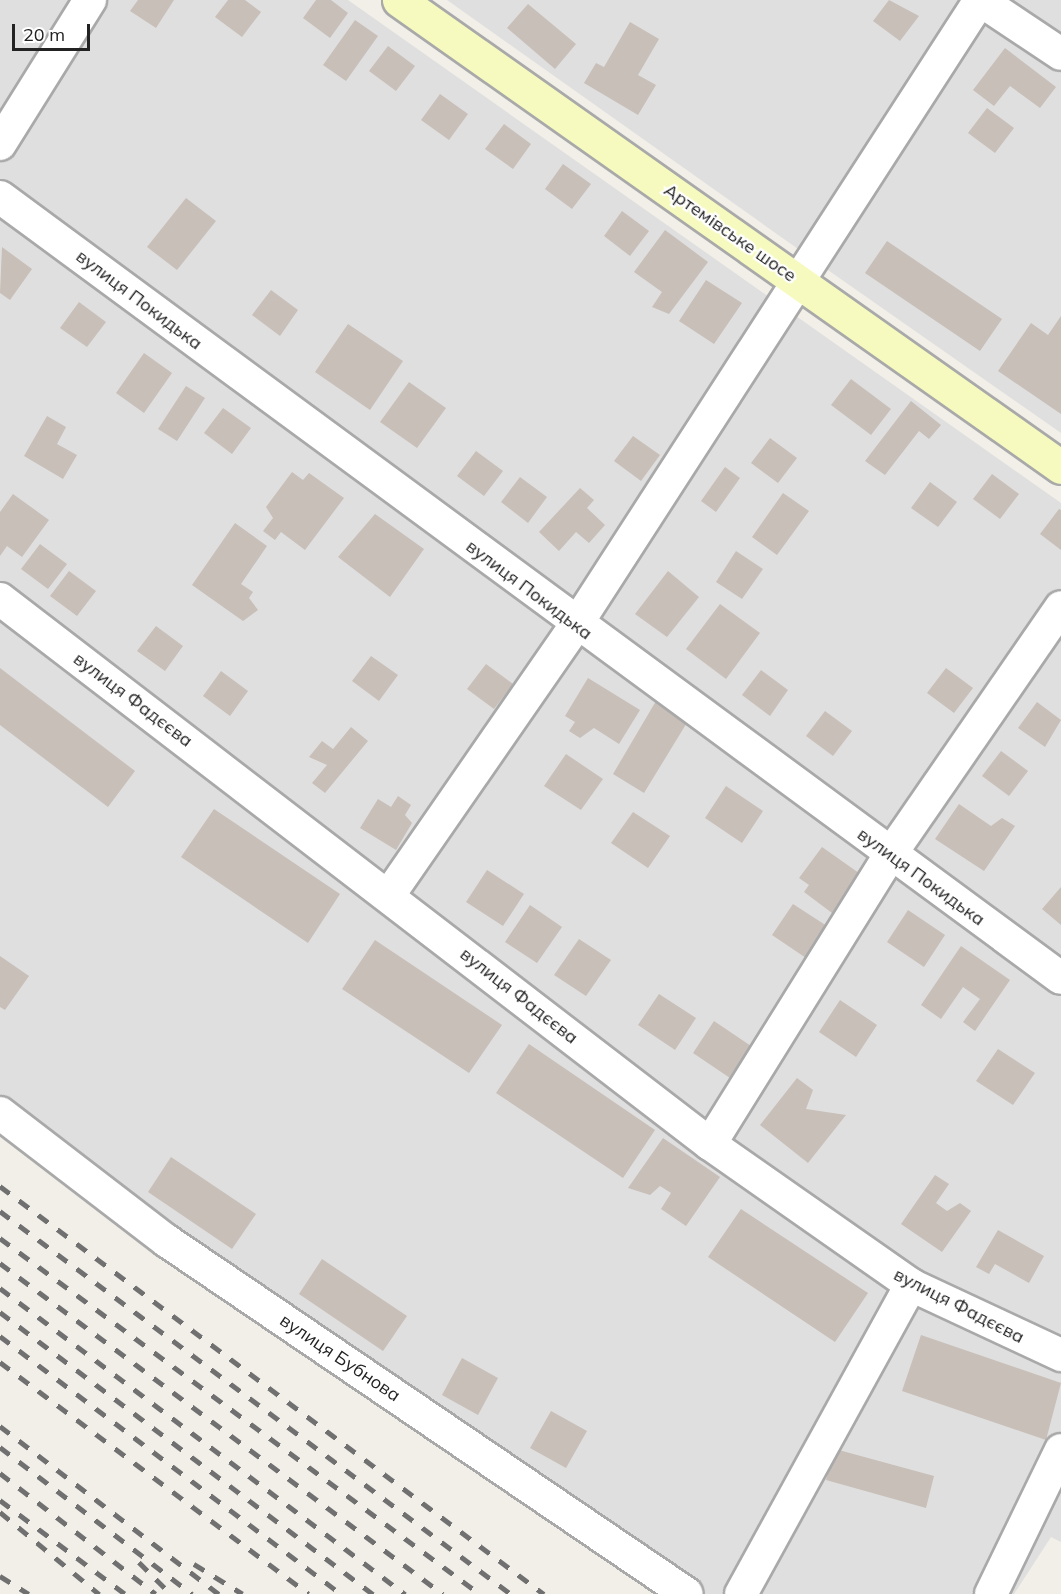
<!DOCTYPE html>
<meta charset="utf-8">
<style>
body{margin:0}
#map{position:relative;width:1061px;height:1594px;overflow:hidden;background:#f2efe9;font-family:Mulish,sans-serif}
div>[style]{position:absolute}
.residential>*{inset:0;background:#e0dfdf}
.building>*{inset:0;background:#c7bfb8}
.roads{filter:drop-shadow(2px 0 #a9a9a9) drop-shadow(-2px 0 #a9a9a9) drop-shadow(0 2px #a9a9a9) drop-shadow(0 -2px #a9a9a9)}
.minor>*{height:32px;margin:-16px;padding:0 16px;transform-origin:16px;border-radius:16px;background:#fff}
.secondary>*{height:33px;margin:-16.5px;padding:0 16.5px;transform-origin:16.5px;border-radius:16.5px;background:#f7fabf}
.rail>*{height:4.5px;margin-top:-2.25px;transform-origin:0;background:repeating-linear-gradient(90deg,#707070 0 12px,transparent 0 24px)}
span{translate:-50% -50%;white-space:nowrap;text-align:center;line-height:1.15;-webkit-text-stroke:4.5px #fff;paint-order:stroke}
.street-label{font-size:18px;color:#222}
.scale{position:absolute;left:12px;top:24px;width:78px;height:27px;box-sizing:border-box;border:3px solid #222;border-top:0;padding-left:8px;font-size:18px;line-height:21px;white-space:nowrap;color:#222;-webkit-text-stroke:4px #fff;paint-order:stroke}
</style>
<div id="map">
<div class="residential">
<i style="clip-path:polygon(0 0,348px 0,1061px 503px,1061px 1542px,1051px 1537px,1014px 1594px,703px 1594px,0 1132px)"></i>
<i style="clip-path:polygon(447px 0,1061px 0,1061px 433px,815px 261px)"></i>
</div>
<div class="building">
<i style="clip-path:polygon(138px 0,174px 0,156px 28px,130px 11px)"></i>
<i style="clip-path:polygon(228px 0,245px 0,261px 12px,242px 37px,215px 17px)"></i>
<i style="clip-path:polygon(316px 0,331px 0,348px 13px,330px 38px,303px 18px)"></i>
<i style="clip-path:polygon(889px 0,919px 16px,900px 41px,873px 21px)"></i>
<i style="clip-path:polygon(528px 4px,576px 44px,555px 69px,507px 28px)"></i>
<i style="clip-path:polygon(355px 20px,378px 36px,346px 81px,323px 65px)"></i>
<i style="clip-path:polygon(630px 22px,659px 39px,638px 75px,656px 85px,638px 115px,584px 83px,596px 63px,604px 67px)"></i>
<i style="clip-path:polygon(388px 46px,415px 66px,396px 91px,369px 71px)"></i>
<i style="clip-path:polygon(1005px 48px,1056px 87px,1040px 108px,1010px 86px,994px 106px,973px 90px)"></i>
<i style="clip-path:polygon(440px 94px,468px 114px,449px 140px,421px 120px)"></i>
<i style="clip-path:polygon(987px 108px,1014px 128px,995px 153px,968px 133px)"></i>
<i style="clip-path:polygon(504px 124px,531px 144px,513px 169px,485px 149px)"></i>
<i style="clip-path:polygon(563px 164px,591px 184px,572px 209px,545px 189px)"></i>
<i style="clip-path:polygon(186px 198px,216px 221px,177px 270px,147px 247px)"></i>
<i style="clip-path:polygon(622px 211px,649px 231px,630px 256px,604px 236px)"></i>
<i style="clip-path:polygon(665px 230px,708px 262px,669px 314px,652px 307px,662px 292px,634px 272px)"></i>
<i style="clip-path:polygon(887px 241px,1002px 319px,980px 351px,865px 273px)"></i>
<i style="clip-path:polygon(2px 247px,32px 269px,10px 300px,0 293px)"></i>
<i style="clip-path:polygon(706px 280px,742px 303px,714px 344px,679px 321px)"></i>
<i style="clip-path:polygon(271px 290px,298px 310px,280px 336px,252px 315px)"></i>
<i style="clip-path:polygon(79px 302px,106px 322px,87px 347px,60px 328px)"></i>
<i style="clip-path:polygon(1061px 316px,1061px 414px,998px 371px,1031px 323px,1048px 335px)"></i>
<i style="clip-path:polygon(348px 324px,403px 361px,370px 410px,315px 372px)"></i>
<i style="clip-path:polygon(144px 353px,172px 373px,144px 413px,116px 393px)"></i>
<i style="clip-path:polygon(851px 379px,891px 409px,871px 435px,831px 405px)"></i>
<i style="clip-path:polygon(409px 382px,446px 408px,417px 448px,380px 422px)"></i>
<i style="clip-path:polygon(186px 386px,205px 398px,177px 441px,158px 429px)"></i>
<i style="clip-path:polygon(911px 401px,941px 425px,929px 439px,919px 431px,885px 475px,865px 461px)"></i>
<i style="clip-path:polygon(223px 408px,251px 428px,232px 454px,204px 433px)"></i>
<i style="clip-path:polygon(47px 416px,66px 427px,57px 444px,77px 455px,63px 479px,24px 456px)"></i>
<i style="clip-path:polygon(633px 436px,660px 455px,641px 481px,614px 461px)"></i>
<i style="clip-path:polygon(770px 438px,797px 458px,778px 483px,751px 463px)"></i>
<i style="clip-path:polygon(476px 451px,503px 471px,484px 496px,457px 476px)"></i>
<i style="clip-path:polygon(725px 467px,740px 478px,716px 512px,701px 501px)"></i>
<i style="clip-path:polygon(292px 472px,303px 480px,309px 473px,344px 498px,305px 550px,281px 532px,275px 540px,263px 531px,273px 518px,266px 507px)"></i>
<i style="clip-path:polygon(992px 474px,1019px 494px,1000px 519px,973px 499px)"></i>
<i style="clip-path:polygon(520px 477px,547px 497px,528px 523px,501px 502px)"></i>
<i style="clip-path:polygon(930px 482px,957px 502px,938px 527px,911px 508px)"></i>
<i style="clip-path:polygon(580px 488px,594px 500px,587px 508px,605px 525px,589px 543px,576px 532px,559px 551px,539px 532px)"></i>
<i style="clip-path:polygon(783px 493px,809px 511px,777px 555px,752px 537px)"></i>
<i style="clip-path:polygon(13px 494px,49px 520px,22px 557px,7px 546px,0 556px,0 512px)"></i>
<i style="clip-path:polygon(1059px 509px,1061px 510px,1061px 550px,1040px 534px)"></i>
<i style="clip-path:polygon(375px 514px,424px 549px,390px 597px,338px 557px)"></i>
<i style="clip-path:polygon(235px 523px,267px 546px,241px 584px,253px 592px,249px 598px,258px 610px,243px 621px,192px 585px)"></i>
<i style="clip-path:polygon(40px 544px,67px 564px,48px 589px,21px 569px)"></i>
<i style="clip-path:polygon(736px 551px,763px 569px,742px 599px,716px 582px)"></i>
<i style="clip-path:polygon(69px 571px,96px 591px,77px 616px,50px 596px)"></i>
<i style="clip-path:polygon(668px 571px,699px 597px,667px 637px,635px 614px)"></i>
<i style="clip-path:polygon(720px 604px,760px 633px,726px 679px,686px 649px)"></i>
<i style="clip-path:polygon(156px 626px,183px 646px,165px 671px,137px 651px)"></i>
<i style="clip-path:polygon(371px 656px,398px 675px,379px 701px,352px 681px)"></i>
<i style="clip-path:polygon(486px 664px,513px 684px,494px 709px,467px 689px)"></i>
<i style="clip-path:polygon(0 668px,135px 771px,108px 807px,0 725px)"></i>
<i style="clip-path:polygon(946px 668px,973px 688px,954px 713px,927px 693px)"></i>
<i style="clip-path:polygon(761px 670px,788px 690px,770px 716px,742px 695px)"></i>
<i style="clip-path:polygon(221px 671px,248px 691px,230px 716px,203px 696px)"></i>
<i style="clip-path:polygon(588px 678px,640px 710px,619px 744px,594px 728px,580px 738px,569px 731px,575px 722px,565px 716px)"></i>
<i style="clip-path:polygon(656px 701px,688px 721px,644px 793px,613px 774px)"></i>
<i style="clip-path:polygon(1037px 702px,1061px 720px,1045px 747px,1018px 728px)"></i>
<i style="clip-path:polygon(825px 711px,852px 731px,833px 756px,806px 736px)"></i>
<i style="clip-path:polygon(351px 727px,368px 741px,325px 793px,312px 783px,327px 765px,309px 757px,322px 741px,333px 749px)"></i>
<i style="clip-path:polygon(1001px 751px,1028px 771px,1009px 796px,982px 776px)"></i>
<i style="clip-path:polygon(566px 754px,603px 779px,581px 810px,544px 786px)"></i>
<i style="clip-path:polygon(726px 786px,763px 811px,742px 843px,705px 818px)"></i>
<i style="clip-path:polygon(398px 796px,411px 805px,405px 815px,412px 823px,396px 850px,360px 828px,378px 799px,391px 807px)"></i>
<i style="clip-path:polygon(959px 804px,991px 826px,1002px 818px,1015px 826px,984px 871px,935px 839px)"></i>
<i style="clip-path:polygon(214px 809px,340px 894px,308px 943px,181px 857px)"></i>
<i style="clip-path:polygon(633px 812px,670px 836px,648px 868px,611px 843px)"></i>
<i style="clip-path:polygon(822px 847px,866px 878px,846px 906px,840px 901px,832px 913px,804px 892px,809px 885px,799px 878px)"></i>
<i style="clip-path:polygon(487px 870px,524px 894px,503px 926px,466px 902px)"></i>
<i style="clip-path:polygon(1061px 887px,1061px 925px,1042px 909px)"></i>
<i style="clip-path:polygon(793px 904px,830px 928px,809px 960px,772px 935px)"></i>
<i style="clip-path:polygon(530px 905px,562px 927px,537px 963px,505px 942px)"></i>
<i style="clip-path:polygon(908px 910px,945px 935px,924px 967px,887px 942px)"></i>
<i style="clip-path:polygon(579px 939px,611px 960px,586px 996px,554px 975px)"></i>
<i style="clip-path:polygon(375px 940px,502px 1025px,469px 1073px,342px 989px)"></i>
<i style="clip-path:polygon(961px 946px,1010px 980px,975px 1031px,963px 1022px,980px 999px,963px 987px,941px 1019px,921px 1005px)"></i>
<i style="clip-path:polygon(0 956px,29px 976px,5px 1010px,0 1007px)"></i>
<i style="clip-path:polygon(659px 994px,696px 1018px,675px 1050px,638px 1025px)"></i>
<i style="clip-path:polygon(840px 1000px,877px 1025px,856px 1057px,819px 1032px)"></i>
<i style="clip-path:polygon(714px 1021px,751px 1046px,730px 1078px,693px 1053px)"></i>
<i style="clip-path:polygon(529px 1044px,655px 1130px,623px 1178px,496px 1093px)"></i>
<i style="clip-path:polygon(998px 1049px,1035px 1073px,1013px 1105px,976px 1081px)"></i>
<i style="clip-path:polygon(797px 1078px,813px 1090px,806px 1109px,846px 1115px,808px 1163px,760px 1125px)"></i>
<i style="clip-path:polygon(663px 1138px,720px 1177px,686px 1226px,661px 1209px,671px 1193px,660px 1186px,650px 1195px,628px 1188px)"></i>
<i style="clip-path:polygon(171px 1157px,256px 1214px,232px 1249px,148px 1192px)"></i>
<i style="clip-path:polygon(935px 1175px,949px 1184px,936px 1203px,947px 1211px,960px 1203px,971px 1211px,942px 1252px,901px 1224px)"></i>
<i style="clip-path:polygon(741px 1209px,868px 1293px,835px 1342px,708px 1257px)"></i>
<i style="clip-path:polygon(998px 1230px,1044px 1256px,1029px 1283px,995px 1264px,989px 1274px,976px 1267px)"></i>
<i style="clip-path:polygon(322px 1259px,407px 1316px,383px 1351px,299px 1294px)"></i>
<i style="clip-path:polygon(921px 1335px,1061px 1383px,1046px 1440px,902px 1391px)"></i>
<i style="clip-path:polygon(462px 1358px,498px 1378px,478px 1415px,442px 1395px)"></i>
<i style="clip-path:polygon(551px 1411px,587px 1431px,566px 1468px,530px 1448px)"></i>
<i style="clip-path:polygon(835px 1449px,934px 1476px,926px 1508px,826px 1480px)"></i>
</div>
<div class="roads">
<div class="minor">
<i style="left:980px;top:0;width:97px;rotate:33.7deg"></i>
<i style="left:0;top:144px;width:170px;rotate:-58deg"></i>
<i style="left:0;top:197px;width:1317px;rotate:36.36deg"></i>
<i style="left:0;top:599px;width:895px;rotate:37.51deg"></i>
<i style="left:710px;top:1144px;width:246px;rotate:35deg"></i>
<i style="left:911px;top:1285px;width:166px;rotate:25deg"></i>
<i style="left:389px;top:895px;width:328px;rotate:-55.3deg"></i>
<i style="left:576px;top:625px;width:744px;rotate:-57.12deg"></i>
<i style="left:0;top:1113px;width:210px;rotate:37.5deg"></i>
<i style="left:167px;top:1241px;width:628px;rotate:34.17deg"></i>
<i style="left:710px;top:1144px;width:340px;rotate:-58.1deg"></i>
<i style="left:890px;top:855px;width:301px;rotate:-55.4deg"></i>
<i style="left:741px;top:1594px;width:353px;rotate:-61.2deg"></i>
<i style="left:991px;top:1594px;width:160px;rotate:-64.1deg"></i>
</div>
<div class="secondary">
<i style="left:399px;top:0;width:810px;rotate:35.2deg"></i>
</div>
</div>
<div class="rail">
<i style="left:0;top:1186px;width:680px;rotate:36.87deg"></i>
<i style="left:0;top:1211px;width:639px;rotate:36.85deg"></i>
<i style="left:0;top:1238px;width:598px;rotate:36.56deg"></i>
<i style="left:0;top:1263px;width:553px;rotate:36.77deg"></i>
<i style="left:0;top:1288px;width:508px;rotate:37.07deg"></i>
<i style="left:0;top:1312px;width:468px;rotate:37.1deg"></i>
<i style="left:0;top:1336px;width:428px;rotate:37.1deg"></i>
<i style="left:0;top:1362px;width:386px;rotate:36.9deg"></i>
<i style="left:0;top:1426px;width:276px;rotate:37.5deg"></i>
<i style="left:0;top:1447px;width:242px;rotate:37.4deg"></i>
<i style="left:0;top:1473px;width:197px;rotate:37.8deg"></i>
<i style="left:0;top:1500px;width:156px;rotate:36.9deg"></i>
<i style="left:0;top:1512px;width:129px;rotate:39.6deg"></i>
<i style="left:139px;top:1562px;width:45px;rotate:45deg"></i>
<i style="left:194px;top:1564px;width:57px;rotate:31.5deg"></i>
<i style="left:0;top:1576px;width:34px;rotate:32deg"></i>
</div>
<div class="street-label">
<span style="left:730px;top:233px;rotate:35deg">Артемівське шосе</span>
<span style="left:139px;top:300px;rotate:37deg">вулиця Покидька</span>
<span style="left:529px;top:590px;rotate:37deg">вулиця Покидька</span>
<span style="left:133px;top:700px;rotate:37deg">вулиця Фадєєва</span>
<span style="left:921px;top:877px;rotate:36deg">вулиця Покидька</span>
<span style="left:519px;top:996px;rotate:38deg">вулиця Фадєєва</span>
<span style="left:959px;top:1306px;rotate:27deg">вулиця Фадєєва</span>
<span style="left:340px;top:1358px;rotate:34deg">вулиця Бубнова</span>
</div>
<div class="scale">20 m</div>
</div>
